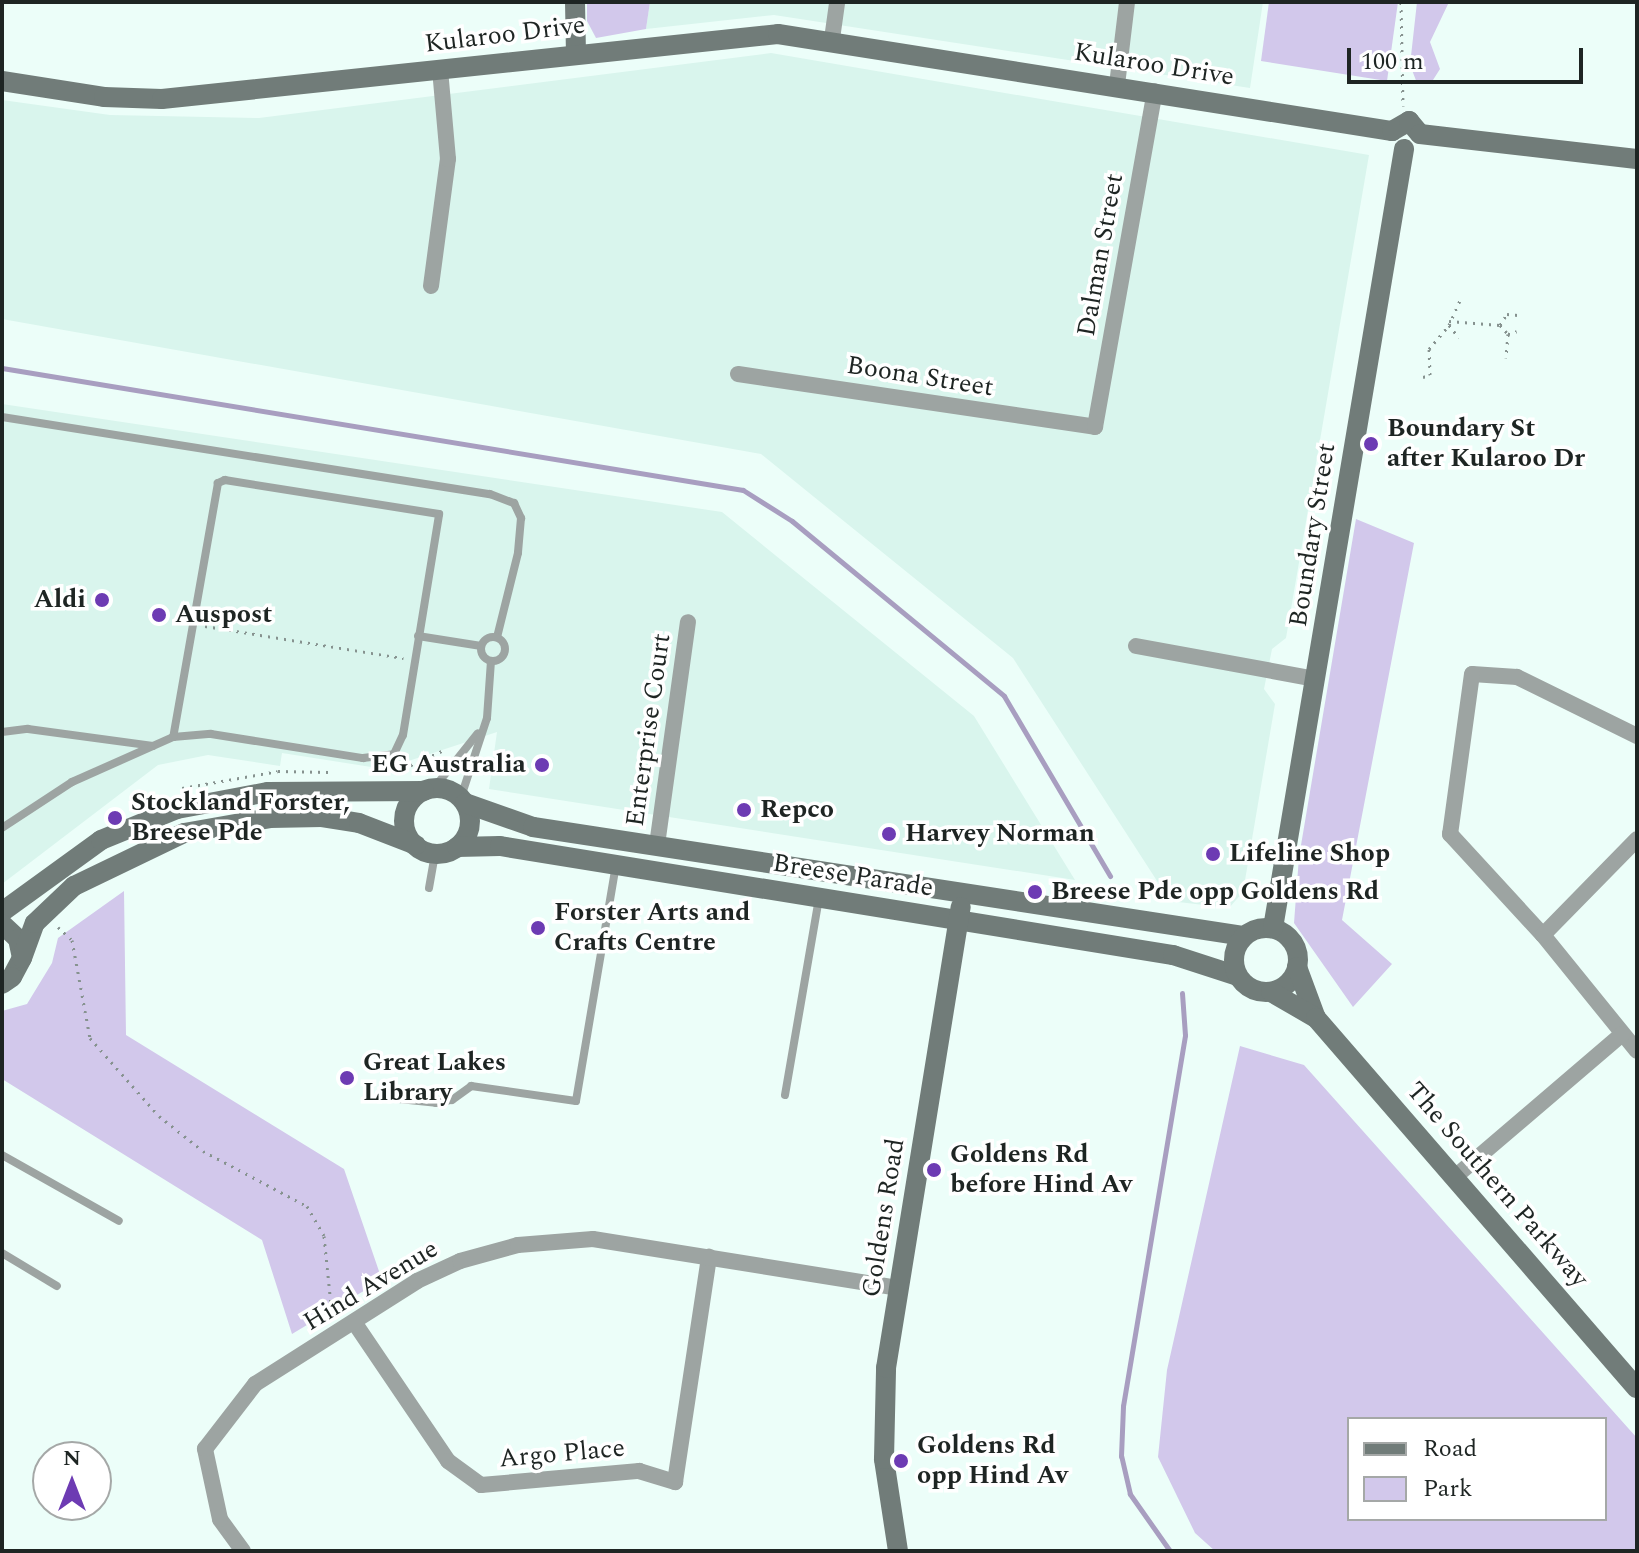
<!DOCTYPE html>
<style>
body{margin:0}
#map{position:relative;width:1639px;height:1553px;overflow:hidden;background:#ecfef9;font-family:Spectral,serif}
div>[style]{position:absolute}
.built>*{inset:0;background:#d9f5ed}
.green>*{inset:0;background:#d2c8eb}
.stream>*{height:5px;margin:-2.5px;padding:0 2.5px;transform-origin:2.5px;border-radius:2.5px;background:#a89ec0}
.path>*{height:3px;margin-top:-1.5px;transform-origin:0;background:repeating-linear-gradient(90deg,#86928f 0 2px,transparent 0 8px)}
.lane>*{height:8px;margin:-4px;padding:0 4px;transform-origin:4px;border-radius:4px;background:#9da4a2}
.lane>.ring{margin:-4px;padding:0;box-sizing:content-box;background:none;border:8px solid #9da4a2;border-radius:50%}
.street>*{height:16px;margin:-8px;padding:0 8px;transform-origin:8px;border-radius:8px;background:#9da4a2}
.secondary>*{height:20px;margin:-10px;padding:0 10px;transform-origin:10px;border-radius:10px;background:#717c79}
.secondary>.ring{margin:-10px;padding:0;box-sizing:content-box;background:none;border:20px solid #717c79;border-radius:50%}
.dots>*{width:22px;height:22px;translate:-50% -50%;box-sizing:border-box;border:4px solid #fff;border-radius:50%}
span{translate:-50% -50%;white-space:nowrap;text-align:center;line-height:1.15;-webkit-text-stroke:7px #fff;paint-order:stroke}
.street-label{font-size:26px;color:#1e2523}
.poi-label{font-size:26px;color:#1e2523;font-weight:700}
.left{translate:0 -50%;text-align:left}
.right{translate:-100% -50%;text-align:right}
.frame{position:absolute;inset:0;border:4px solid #1e2523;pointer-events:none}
.legend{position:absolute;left:1347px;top:1417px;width:260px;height:104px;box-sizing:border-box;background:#fff;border:2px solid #a5a8a7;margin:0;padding:10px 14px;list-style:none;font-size:24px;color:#1e2523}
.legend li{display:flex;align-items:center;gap:16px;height:40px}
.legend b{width:40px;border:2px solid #a5a8a7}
.north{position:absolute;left:32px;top:1441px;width:80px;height:80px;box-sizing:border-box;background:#fff;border:2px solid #a5a8a7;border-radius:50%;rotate:0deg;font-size:22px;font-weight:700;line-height:32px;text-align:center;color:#1e2523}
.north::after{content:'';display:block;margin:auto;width:28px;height:36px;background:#6d3bb3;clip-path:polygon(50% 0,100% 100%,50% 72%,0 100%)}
.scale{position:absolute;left:1347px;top:48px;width:236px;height:36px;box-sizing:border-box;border:4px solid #1e2523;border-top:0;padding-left:10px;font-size:24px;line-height:28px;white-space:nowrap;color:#1e2523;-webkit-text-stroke:6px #fff;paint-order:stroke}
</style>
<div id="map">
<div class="built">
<i style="clip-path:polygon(650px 2px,1263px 2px,1250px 88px,774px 15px,646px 29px)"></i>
<i style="clip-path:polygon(771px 53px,1369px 155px,1286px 638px,1272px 649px,1264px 689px,1275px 704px,1243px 892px,1229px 908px,1170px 901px,1013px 658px,761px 454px,2px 319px,2px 100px,110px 115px,259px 118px)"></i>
<i style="clip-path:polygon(2px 404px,722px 512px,974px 716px,1075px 880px,489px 789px,497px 732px,384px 769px,282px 753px,280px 766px,208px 755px,158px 765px,2px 884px)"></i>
</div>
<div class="green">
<i style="clip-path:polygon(587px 2px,650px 2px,646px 29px,596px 38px,587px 21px)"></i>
<i style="clip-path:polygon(1269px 2px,1398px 2px,1387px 81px,1261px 61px)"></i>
<i style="clip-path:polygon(1417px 2px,1449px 2px,1430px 42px,1440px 69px,1433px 80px,1417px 83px,1410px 65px)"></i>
<i style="clip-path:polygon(1356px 519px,1414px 543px,1342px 920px,1392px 964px,1353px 1007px,1294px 923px,1299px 857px)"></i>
<i style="clip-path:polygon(124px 891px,126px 1035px,344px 1169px,382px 1280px,292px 1334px,262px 1240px,2px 1079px,2px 1011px,27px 1004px,52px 963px,58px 938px)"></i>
<i style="clip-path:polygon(evenodd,1240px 1046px,1304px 1065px,1637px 1438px,1637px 1551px,1215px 1551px,1195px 1533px,1158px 1457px,1167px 1370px,1240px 1046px,1605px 1419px,1605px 1519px,1349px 1519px,1349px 1419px,1605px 1419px)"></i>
</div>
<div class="stream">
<i style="left:2px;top:368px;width:751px;rotate:9.35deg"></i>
<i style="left:743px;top:490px;width:58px;rotate:32.3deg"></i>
<i style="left:792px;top:521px;width:275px;rotate:39.5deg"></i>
<i style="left:1004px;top:696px;width:209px;rotate:59.5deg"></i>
<i style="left:1170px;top:1551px;width:70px;rotate:-125.1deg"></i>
<i style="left:1130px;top:1494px;width:39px;rotate:-103deg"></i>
<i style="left:1121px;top:1456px;width:50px;rotate:-87.7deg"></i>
<i style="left:1123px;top:1406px;width:376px;rotate:-80.5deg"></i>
<i style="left:1185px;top:1035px;width:42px;rotate:-94.1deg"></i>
</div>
<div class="path">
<i style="left:1401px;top:2px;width:104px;rotate:88.9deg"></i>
<i style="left:1449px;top:321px;width:51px;rotate:4.5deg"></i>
<i style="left:1500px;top:325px;width:12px;rotate:48deg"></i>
<i style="left:1508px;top:334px;width:24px;rotate:95deg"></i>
<i style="left:1449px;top:325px;width:16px;rotate:52deg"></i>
<i style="left:1500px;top:325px;width:13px;rotate:-58deg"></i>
<i style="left:1507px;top:314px;width:11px;rotate:5deg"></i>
<i style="left:1508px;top:334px;width:9px;rotate:-18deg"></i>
<i style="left:1423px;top:377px;width:7px;rotate:-16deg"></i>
<i style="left:1430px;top:375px;width:26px;rotate:-92deg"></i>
<i style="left:1429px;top:349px;width:31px;rotate:-50deg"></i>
<i style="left:1449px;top:325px;width:27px;rotate:-66deg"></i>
<i style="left:205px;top:626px;width:201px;rotate:9.2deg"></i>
<i style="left:396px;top:772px;width:53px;rotate:-24.6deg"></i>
<i style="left:182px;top:788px;width:97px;rotate:-10deg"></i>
<i style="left:278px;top:771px;width:51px;rotate:1.1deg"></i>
<i style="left:58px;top:927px;width:19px;rotate:43deg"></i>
<i style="left:72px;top:940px;width:100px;rotate:79.6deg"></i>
<i style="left:90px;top:1038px;width:104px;rotate:48.5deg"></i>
<i style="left:159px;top:1116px;width:56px;rotate:38.5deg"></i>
<i style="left:203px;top:1151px;width:118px;rotate:27.9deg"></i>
<i style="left:307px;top:1206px;width:34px;rotate:60deg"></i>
<i style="left:324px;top:1236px;width:79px;rotate:84.2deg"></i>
</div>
<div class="lane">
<i style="left:2px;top:417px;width:494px;rotate:9deg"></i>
<i style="left:490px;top:494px;width:26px;rotate:21deg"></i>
<i style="left:514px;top:503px;width:17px;rotate:65deg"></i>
<i style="left:521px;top:518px;width:35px;rotate:95deg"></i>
<i style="left:518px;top:553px;width:87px;rotate:104deg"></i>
<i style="left:418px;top:636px;width:64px;rotate:9deg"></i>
<i class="ring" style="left:481px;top:637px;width:16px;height:16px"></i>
<i style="left:2px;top:732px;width:26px;rotate:-7deg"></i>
<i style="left:28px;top:729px;width:126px;rotate:7.7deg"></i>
<i style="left:434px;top:788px;width:70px;rotate:-51.3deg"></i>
<i style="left:461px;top:797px;width:83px;rotate:-71.8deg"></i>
<i style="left:487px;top:718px;width:57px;rotate:-86deg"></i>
<i style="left:2px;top:828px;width:84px;rotate:-33.3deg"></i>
<i style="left:72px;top:782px;width:111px;rotate:-24deg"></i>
<i style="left:173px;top:737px;width:38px;rotate:-5deg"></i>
<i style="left:211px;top:734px;width:154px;rotate:9deg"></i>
<i style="left:363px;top:758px;width:31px;rotate:-7deg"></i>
<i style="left:394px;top:754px;width:21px;rotate:-65deg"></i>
<i style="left:403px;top:735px;width:224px;rotate:-80.7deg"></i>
<i style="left:439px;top:514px;width:217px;rotate:-171deg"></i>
<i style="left:225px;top:480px;width:8px;rotate:157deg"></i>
<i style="left:218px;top:483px;width:258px;rotate:100deg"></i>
<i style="left:429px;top:888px;width:36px;rotate:-80deg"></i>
<i style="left:785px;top:1095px;width:199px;rotate:-80.2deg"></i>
<i style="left:399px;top:1099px;width:37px;rotate:6deg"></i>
<i style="left:436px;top:1103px;width:16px;rotate:-11deg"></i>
<i style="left:452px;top:1100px;width:24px;rotate:-36deg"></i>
<i style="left:471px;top:1086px;width:106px;rotate:8.1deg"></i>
<i style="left:576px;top:1101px;width:239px;rotate:-80.4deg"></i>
<i style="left:2px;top:1155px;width:134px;rotate:29.4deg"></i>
<i style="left:2px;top:1253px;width:64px;rotate:31deg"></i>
</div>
<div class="street">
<i style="left:832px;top:39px;width:37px;rotate:-82deg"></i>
<i style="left:1117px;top:85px;width:84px;rotate:-83.1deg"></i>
<i style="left:431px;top:286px;width:128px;rotate:-82.4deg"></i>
<i style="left:448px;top:159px;width:90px;rotate:-95.1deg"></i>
<i style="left:738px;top:374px;width:361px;rotate:8.4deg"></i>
<i style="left:1095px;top:427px;width:341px;rotate:-79.9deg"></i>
<i style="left:1136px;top:646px;width:183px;rotate:10.4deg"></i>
<i style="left:1637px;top:736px;width:134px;rotate:-153.8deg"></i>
<i style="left:1517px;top:677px;width:45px;rotate:-176.2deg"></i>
<i style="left:1472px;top:674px;width:162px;rotate:97.8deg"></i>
<i style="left:1450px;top:834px;width:137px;rotate:47.4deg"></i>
<i style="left:1543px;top:935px;width:149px;rotate:51deg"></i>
<i style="left:657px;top:845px;width:225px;rotate:-82.1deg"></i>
<i style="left:1543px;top:935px;width:134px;rotate:-45.6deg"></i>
<i style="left:1456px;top:1176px;width:218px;rotate:-40.5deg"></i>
<i style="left:354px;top:1322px;width:168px;rotate:55.9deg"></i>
<i style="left:448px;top:1461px;width:41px;rotate:36deg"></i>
<i style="left:481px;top:1485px;width:159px;rotate:-5.1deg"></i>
<i style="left:639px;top:1471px;width:38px;rotate:17deg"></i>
<i style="left:675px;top:1482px;width:228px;rotate:-81.4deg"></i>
<i style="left:243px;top:1551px;width:39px;rotate:-126deg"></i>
<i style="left:220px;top:1519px;width:72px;rotate:-102.1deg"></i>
<i style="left:205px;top:1449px;width:82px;rotate:-52.4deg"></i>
<i style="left:255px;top:1384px;width:192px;rotate:-32.4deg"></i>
<i style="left:417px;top:1281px;width:47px;rotate:-24.9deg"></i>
<i style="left:460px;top:1261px;width:60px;rotate:-15.4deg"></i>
<i style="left:518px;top:1245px;width:75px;rotate:-4.6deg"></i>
<i style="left:593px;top:1239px;width:310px;rotate:9.1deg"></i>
</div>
<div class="secondary">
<i style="left:575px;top:2px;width:51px;rotate:88.9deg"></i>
<i style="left:2px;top:81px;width:103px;rotate:8.9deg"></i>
<i style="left:104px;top:97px;width:58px;rotate:2deg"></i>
<i style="left:162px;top:99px;width:619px;rotate:-6.02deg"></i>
<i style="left:778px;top:34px;width:622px;rotate:8.98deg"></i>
<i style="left:1392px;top:131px;width:20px;rotate:-30deg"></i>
<i style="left:1409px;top:121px;width:17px;rotate:50deg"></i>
<i style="left:1420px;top:134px;width:218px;rotate:6.6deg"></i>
<i class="ring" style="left:404px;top:788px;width:46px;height:46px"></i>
<i style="left:465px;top:803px;width:72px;rotate:19.4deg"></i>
<i style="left:533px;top:827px;width:718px;rotate:8.73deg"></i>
<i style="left:457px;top:847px;width:43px;rotate:-1.3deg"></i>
<i style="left:500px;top:846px;width:682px;rotate:9.2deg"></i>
<i style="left:1173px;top:955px;width:68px;rotate:17.9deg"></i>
<i style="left:2px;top:912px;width:122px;rotate:-36deg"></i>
<i style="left:101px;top:840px;width:82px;rotate:-22.2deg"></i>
<i style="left:177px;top:809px;width:93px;rotate:-10.6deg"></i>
<i style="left:268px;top:792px;width:156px;rotate:-0.4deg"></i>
<i style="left:2px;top:924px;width:22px;rotate:43deg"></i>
<i style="left:18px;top:939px;width:19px;rotate:78deg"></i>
<i style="left:22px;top:958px;width:21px;rotate:118deg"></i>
<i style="left:12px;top:977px;width:12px;rotate:145deg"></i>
<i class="ring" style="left:1234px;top:928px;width:44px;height:44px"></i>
<i style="left:1273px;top:928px;width:790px;rotate:-80.45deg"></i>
<i style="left:22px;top:958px;width:37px;rotate:-70deg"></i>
<i style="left:35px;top:923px;width:54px;rotate:-43.5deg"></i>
<i style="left:74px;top:886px;width:122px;rotate:-25.7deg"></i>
<i style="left:184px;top:833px;width:87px;rotate:-9.9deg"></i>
<i style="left:270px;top:818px;width:52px;rotate:-1.1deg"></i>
<i style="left:322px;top:817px;width:37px;rotate:9deg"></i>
<i style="left:359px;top:823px;width:61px;rotate:21.1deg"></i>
<i style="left:1297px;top:967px;width:54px;rotate:69.6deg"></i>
<i style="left:1271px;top:992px;width:52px;rotate:30deg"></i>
<i style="left:1316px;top:1018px;width:490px;rotate:49.1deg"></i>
<i style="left:898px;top:1551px;width:93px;rotate:-98.7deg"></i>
<i style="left:884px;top:1459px;width:91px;rotate:-88.7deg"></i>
<i style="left:886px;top:1368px;width:467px;rotate:-80.8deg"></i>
</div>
<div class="dots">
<i style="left:1371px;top:444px;background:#6d3bb3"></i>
<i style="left:102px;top:600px;background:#6d3bb3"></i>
<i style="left:159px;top:615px;background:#6d3bb3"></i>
<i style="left:542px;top:765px;background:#6d3bb3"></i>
<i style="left:744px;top:810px;background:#6d3bb3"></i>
<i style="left:115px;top:818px;background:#6d3bb3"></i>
<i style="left:889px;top:834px;background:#6d3bb3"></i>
<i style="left:1213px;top:854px;background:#6d3bb3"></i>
<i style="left:1035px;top:892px;background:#6d3bb3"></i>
<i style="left:538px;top:928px;background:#6d3bb3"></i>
<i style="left:347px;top:1078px;background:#6d3bb3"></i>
<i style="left:934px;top:1170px;background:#6d3bb3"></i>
<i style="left:901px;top:1461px;background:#6d3bb3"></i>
</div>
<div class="street-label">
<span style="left:505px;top:35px;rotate:-7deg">Kularoo Drive</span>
<span style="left:1154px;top:65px;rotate:9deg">Kularoo Drive</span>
<span style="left:1101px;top:255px;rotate:-80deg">Dalman Street</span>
<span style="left:920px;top:377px;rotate:9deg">Boona Street</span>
<span style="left:1313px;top:535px;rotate:-81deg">Boundary Street</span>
<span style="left:649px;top:730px;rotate:-82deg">Enterprise Court</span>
<span style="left:853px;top:876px;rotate:9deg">Breese Parade</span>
<span style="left:1497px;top:1185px;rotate:49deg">The Southern Parkway</span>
<span style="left:884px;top:1218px;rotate:-81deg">Goldens Road</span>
<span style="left:371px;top:1286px;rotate:-31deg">Hind Avenue</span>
<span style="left:562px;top:1454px;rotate:-5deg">Argo Place</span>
</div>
<div class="poi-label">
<span class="left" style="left:1387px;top:444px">Boundary St<br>after Kularoo Dr</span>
<span class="right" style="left:86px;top:600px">Aldi</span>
<span class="left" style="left:175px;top:615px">Auspost</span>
<span class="right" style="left:526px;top:765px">EG Australia</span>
<span class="left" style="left:131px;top:818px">Stockland Forster,<br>Breese Pde</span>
<span class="left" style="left:760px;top:810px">Repco</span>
<span class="left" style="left:905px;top:834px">Harvey Norman</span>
<span class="left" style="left:1229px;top:854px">Lifeline Shop</span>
<span class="left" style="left:1051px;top:892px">Breese Pde opp Goldens Rd</span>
<span class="left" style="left:554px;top:928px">Forster Arts and<br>Crafts Centre</span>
<span class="left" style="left:363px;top:1078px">Great Lakes<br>Library</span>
<span class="left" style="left:950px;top:1170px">Goldens Rd<br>before Hind Av</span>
<span class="left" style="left:917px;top:1461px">Goldens Rd<br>opp Hind Av</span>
</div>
<div class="frame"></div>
<ul class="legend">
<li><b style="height:10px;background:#717c79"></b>Road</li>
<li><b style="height:22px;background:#d2c8eb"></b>Park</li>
</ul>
<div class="north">N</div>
<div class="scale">100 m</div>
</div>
